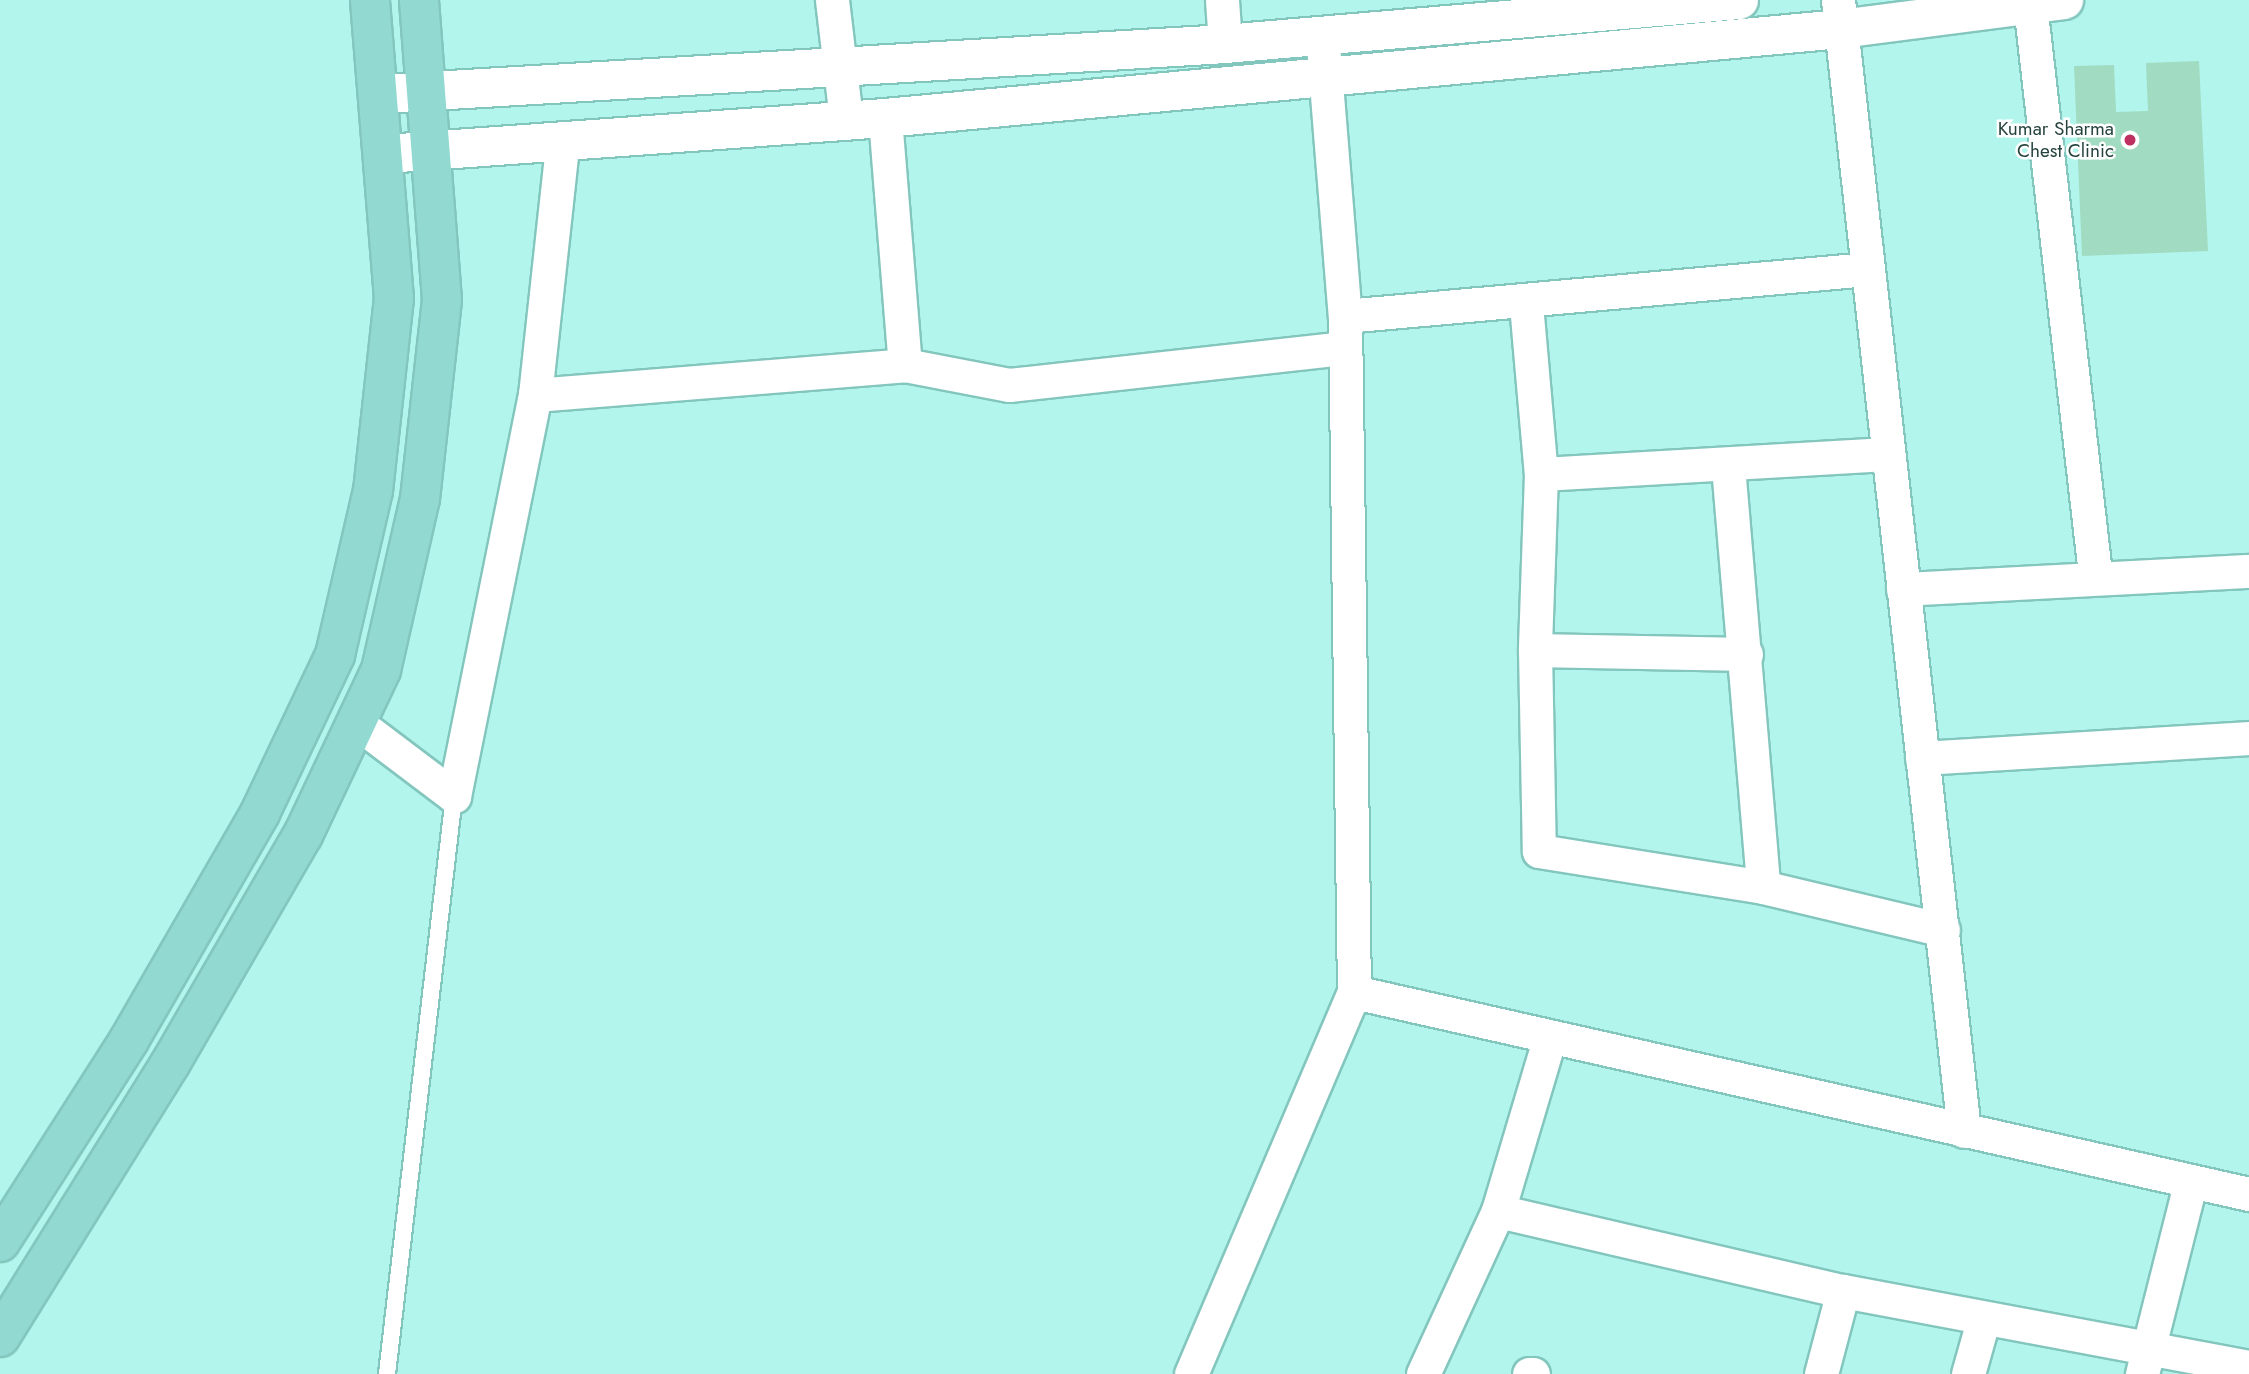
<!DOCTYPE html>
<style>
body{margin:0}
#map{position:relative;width:2249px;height:1374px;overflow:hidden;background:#b1f5ec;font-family:Jost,sans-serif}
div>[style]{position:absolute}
.building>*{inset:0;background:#a1dbc1}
.roads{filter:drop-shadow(2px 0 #83c6be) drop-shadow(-2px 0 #83c6be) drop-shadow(0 2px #83c6be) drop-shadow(0 -2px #83c6be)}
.service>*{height:16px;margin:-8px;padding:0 8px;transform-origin:8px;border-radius:8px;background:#fff}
.minor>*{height:33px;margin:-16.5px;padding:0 16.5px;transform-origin:16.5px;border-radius:16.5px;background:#fff}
.tertiary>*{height:38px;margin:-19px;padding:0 19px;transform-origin:19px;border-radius:19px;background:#fff}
.primary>*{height:38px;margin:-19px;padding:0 19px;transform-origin:19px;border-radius:19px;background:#91d9d1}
.dots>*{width:19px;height:19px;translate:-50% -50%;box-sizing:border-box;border:4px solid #fff;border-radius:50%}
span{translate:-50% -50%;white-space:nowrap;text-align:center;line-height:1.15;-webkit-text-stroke:5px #fff;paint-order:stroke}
.poi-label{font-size:19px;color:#26423e}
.right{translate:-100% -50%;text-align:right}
</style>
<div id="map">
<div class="building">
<i style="clip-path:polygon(2199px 61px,2208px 251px,2082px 256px,2074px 66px,2114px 65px,2116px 112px,2148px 111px,2146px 63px)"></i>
</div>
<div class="roads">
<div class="service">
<i style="left:387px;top:1374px;width:582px;rotate:-83.39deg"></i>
</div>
<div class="minor">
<i style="left:832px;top:0;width:121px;rotate:83.3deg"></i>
<i style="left:1222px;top:0;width:44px;rotate:86.1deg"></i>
<i style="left:1838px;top:0;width:1138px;rotate:83.64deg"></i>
<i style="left:2030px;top:4px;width:574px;rotate:83.49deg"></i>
<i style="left:1322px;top:33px;width:284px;rotate:85.4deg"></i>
<i style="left:1345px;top:316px;width:676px;rotate:89.24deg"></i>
<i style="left:1354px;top:992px;width:918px;rotate:12.72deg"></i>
<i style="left:885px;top:118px;width:248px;rotate:85.4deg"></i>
<i style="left:1526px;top:304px;width:171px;rotate:85deg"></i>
<i style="left:1541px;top:474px;width:176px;rotate:92deg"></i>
<i style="left:1535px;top:650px;width:201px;rotate:88.9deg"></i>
<i style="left:1539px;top:851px;width:227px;rotate:9.1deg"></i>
<i style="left:1763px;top:887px;width:185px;rotate:13.4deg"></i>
<i style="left:1345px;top:316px;width:524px;rotate:-5.14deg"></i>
<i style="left:535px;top:395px;width:371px;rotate:-4.6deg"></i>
<i style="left:905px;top:365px;width:106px;rotate:10.9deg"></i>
<i style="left:1009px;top:385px;width:338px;rotate:-6.3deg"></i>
<i style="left:1728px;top:466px;width:422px;rotate:85.2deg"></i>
<i style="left:1541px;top:474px;width:347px;rotate:-3.3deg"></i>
<i style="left:1903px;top:589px;width:346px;rotate:-3deg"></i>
<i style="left:1535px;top:650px;width:211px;rotate:1.1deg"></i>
<i style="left:356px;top:722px;width:123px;rotate:37.1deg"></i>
<i style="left:454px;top:796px;width:409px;rotate:-78.6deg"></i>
<i style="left:535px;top:395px;width:258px;rotate:-83.8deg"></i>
<i style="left:1922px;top:758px;width:328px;rotate:-3.5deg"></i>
<i style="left:1498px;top:1211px;width:354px;rotate:13.1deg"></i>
<i style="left:1843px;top:1291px;width:413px;rotate:10.6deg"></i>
<i style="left:1191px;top:1374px;width:415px;rotate:-66.9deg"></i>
<i style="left:1423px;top:1374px;width:179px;rotate:-65.3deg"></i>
<i style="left:1498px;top:1211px;width:182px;rotate:-73.4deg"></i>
<i style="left:1529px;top:1374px;width:4px"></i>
<i style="left:1821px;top:1374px;width:86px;rotate:-75.2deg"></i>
<i style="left:1968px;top:1374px;width:55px;rotate:-74.2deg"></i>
<i style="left:2142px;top:1374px;width:199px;rotate:-75.8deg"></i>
</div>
<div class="tertiary">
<i style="left:382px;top:94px;width:844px;rotate:-3.39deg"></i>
<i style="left:1225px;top:44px;width:516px;rotate:-4.89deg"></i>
<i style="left:386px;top:154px;width:500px;rotate:-4.13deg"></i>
<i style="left:885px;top:118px;width:960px;rotate:-5.32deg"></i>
<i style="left:1841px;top:29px;width:225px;rotate:-7.4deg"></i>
</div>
<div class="primary">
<i style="left:0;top:1242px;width:240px;rotate:-57.4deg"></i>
<i style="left:129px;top:1040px;width:262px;rotate:-60deg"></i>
<i style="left:260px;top:813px;width:175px;rotate:-64.6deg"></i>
<i style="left:335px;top:655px;width:168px;rotate:-77deg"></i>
<i style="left:373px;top:491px;width:193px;rotate:-83.8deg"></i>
<i style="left:394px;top:299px;width:300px;rotate:-94.6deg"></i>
<i style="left:0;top:1337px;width:322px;rotate:-58.1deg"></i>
<i style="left:170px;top:1064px;width:265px;rotate:-59.9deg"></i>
<i style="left:303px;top:835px;width:183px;rotate:-64.7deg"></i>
<i style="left:381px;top:670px;width:175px;rotate:-77.2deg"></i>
<i style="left:420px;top:499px;width:200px;rotate:-83.7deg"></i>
<i style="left:442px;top:300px;width:301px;rotate:-94.4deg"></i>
</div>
</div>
<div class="dots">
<i style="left:2130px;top:140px;background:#be305f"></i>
</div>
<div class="poi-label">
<span class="right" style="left:2114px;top:140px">Kumar Sharma<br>Chest Clinic</span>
</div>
</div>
